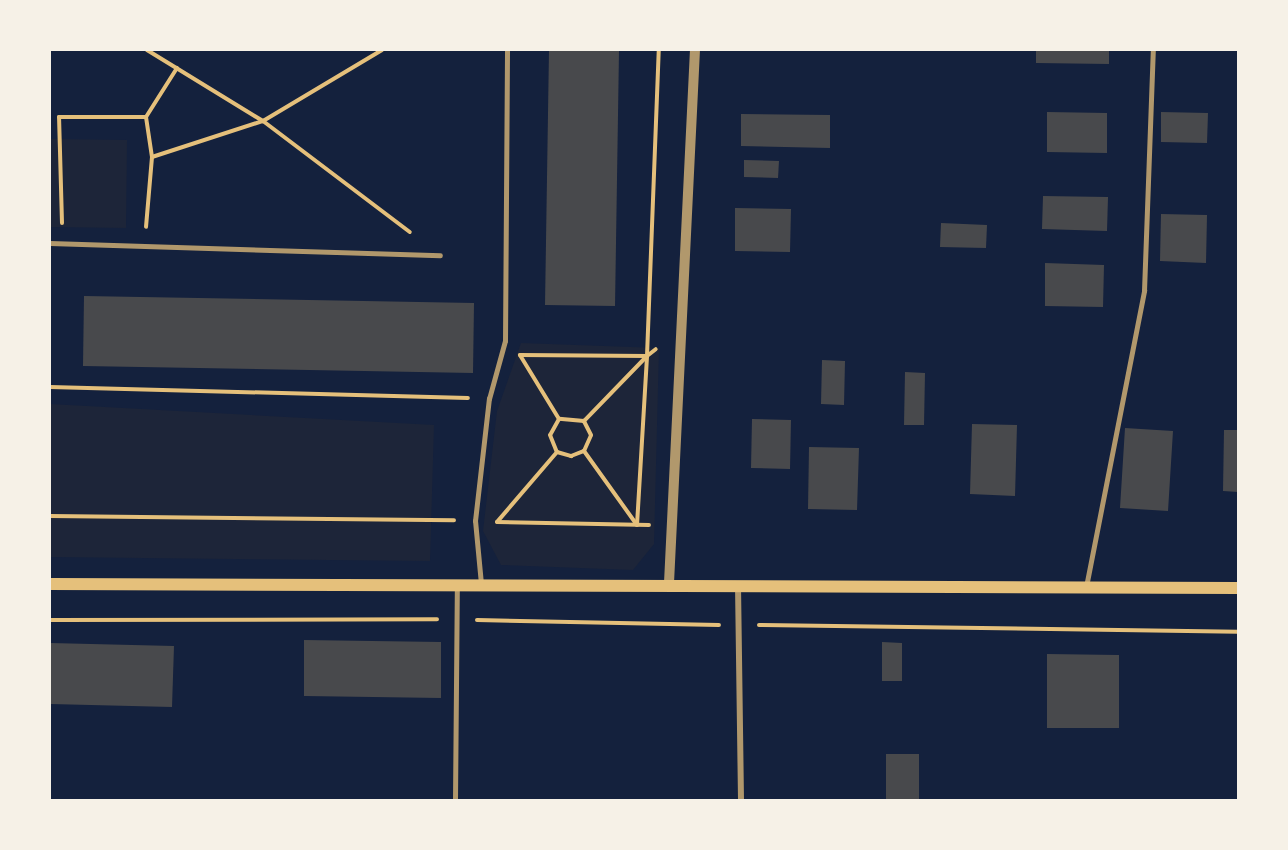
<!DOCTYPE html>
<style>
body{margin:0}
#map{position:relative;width:1288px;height:850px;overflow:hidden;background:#14213d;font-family:"Alegreya Sans",sans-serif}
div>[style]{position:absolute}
.green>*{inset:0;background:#1d2539}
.building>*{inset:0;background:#48494c}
.path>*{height:4px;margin:-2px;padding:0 2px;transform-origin:2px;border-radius:2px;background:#e5c07b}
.service>*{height:4.5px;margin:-2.25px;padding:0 2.25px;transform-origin:2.25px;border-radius:2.25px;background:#b1986c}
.minor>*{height:6px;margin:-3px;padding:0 3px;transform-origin:3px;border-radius:3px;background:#b1986c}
.tertiary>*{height:10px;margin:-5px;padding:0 5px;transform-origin:5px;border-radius:5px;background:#b1986c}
.secondary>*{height:12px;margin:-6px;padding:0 6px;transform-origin:6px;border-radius:6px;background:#e5c07b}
span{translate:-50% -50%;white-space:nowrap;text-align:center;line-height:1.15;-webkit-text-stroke:4.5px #f6f1e7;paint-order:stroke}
.frame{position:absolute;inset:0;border:51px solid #f6f1e7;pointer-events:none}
</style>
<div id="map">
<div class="green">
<i style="clip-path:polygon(50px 139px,127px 140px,126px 228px,50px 227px)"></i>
<i style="clip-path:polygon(521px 343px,659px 348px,654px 544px,633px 570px,501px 565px,483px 531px,497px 411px)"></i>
<i style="clip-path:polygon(50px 404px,434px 425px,430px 561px,50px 557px)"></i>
</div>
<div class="building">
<i style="clip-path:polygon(549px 50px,619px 50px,615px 306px,545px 305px)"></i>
<i style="clip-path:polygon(1036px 50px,1109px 50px,1109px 64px,1036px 63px)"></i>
<i style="clip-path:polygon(1047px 112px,1107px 113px,1107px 153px,1047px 152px)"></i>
<i style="clip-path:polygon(1161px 112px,1208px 113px,1207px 143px,1161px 142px)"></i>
<i style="clip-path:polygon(741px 114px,830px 115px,830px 148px,741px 146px)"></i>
<i style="clip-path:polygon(744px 160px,779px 161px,778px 178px,744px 177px)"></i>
<i style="clip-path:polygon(1043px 196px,1108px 197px,1107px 231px,1042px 229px)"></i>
<i style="clip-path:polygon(735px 208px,791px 209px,790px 252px,735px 251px)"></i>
<i style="clip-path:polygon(1161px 214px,1207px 215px,1206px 263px,1160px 261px)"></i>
<i style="clip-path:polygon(941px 223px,987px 225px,986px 248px,940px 247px)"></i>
<i style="clip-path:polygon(1045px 263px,1104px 265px,1103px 307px,1045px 306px)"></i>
<i style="clip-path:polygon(84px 296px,474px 303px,473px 373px,83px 366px)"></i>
<i style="clip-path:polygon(822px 360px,845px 361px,844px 405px,821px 404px)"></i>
<i style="clip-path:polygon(905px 372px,925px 373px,924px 425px,904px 425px)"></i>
<i style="clip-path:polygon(752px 419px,791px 420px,790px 469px,751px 468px)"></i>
<i style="clip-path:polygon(972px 424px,1017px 425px,1015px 496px,970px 494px)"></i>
<i style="clip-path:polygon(1125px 428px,1173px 431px,1168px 511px,1120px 508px)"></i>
<i style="clip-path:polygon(1224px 430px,1238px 430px,1238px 492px,1223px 491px)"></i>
<i style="clip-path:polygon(809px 447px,859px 448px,857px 510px,808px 509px)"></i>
<i style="clip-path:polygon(304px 640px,441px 642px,441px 698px,304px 696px)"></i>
<i style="clip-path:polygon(882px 642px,902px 643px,902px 681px,882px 681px)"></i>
<i style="clip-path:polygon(50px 643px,174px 646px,172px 707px,50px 704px)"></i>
<i style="clip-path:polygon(1047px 654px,1119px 655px,1119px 728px,1047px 728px)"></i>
<i style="clip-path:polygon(886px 754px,919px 754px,919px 800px,886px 800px)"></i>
</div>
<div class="path">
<i style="left:147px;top:50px;width:136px;rotate:31.5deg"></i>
<i style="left:382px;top:50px;width:139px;rotate:149.2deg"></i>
<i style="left:263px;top:121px;width:184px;rotate:37.1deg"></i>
<i style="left:146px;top:117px;width:40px;rotate:81.5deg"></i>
<i style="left:152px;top:157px;width:70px;rotate:94.9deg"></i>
<i style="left:152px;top:157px;width:117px;rotate:-18deg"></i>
<i style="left:62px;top:223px;width:106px;rotate:-91.6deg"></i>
<i style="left:59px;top:117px;width:87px"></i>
<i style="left:146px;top:117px;width:58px;rotate:-57.7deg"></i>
<i style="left:647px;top:356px;width:306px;rotate:-87.8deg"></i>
<i style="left:50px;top:387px;width:418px;rotate:1.5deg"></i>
<i style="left:559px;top:419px;width:75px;rotate:-121.4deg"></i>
<i style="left:520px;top:355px;width:127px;rotate:0.5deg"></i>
<i style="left:647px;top:356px;width:11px;rotate:-38deg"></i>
<i style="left:584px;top:451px;width:91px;rotate:54.4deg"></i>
<i style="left:637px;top:525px;width:169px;rotate:-86.6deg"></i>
<i style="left:647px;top:356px;width:91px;rotate:134.1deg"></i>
<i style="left:557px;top:452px;width:15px;rotate:16deg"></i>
<i style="left:571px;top:456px;width:14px;rotate:-21deg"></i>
<i style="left:584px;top:451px;width:17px;rotate:-66deg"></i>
<i style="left:591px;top:435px;width:16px;rotate:-117deg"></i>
<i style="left:584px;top:421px;width:25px;rotate:-175deg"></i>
<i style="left:559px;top:419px;width:18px;rotate:119deg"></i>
<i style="left:550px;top:435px;width:18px;rotate:68deg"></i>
<i style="left:557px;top:452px;width:92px;rotate:130.6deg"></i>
<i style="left:497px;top:522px;width:152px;rotate:1.1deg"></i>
<i style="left:50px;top:516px;width:404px;rotate:0.6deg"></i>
<i style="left:50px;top:620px;width:387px;rotate:-0.1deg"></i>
<i style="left:477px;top:620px;width:242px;rotate:1.2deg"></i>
<i style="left:759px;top:625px;width:479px;rotate:0.8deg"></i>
</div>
<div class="service">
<i style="left:50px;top:243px;width:390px;rotate:1.8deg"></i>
<i style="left:481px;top:584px;width:63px;rotate:-95.4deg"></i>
<i style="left:475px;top:521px;width:123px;rotate:-83.5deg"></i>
<i style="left:489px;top:399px;width:60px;rotate:-74.6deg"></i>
<i style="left:505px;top:341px;width:291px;rotate:-89.6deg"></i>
<i style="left:1086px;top:587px;width:302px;rotate:-78.9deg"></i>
<i style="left:1144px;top:291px;width:241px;rotate:-87.9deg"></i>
<i style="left:455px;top:800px;width:213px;rotate:-89.5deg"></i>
</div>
<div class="minor">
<i style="left:738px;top:585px;width:215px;rotate:89.2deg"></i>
</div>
<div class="tertiary">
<i style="left:669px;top:583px;width:534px;rotate:-87.21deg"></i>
</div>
<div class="secondary">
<i style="left:50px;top:584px;width:1188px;rotate:0.19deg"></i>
</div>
<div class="frame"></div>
</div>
